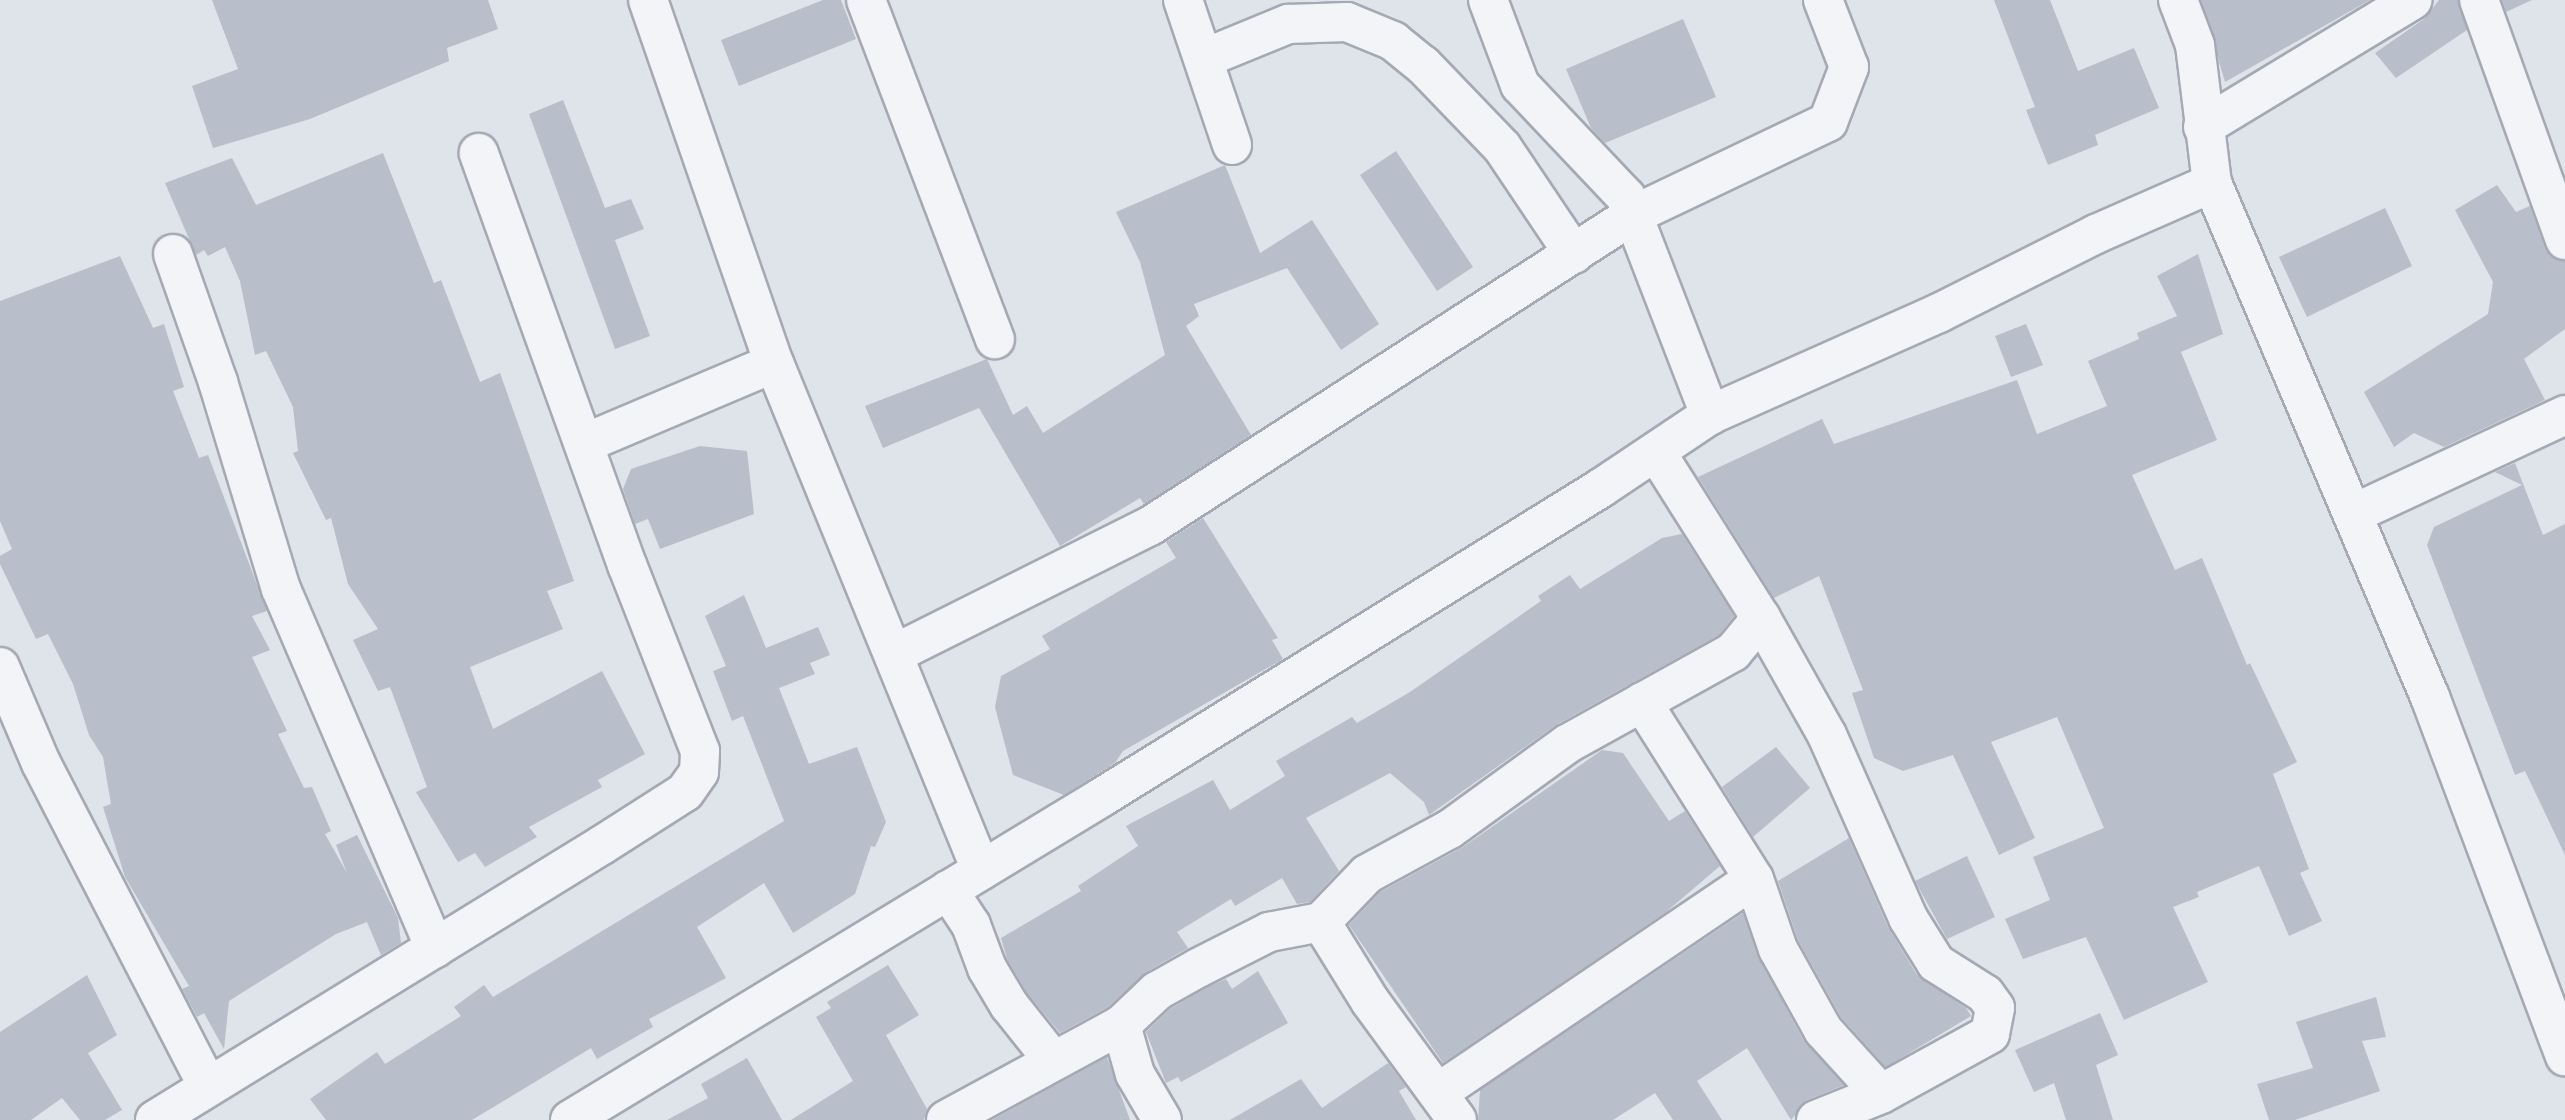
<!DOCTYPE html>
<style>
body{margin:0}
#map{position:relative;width:2565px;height:1120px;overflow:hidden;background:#dfe3ea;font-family:Barlow,sans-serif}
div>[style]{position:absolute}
.building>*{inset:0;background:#b8beca}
.roads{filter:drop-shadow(2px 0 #a4a9b4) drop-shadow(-2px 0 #a4a9b4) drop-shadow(0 2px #a4a9b4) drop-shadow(0 -2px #a4a9b4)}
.minor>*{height:38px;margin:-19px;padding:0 19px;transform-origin:19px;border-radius:19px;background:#f2f4f7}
span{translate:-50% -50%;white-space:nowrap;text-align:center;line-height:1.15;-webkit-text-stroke:5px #eef2f7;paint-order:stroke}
</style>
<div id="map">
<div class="building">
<i style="clip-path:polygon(212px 0,488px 0,498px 29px,447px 48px,449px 61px,310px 119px,213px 148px,192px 86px,238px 69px)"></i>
<i style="clip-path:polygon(823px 0,841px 0,856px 39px,739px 86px,721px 40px)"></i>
<i style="clip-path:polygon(1994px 0,2050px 0,2078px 71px,2134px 48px,2159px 108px,2095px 135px,2098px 145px,2048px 165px,2026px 110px,2035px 107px)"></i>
<i style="clip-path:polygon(2201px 0,2370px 0,2225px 82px)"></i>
<i style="clip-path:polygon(2439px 0,2458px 0,2467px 30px,2396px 78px,2375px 53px,2424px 19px)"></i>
<i style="clip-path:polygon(2502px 0,2532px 0,2506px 12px)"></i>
<i style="clip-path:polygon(1683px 19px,1716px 97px,1605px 143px,1591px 128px,1566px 69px)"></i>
<i style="clip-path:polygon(563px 100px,605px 208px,631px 199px,644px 229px,615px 240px,650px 336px,615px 349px,529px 114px)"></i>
<i style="clip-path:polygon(1396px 151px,1473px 267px,1437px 291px,1360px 175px)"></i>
<i style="clip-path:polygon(383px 153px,434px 283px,441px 280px,480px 382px,500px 373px,574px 581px,547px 591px,563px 629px,470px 667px,493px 729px,602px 671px,645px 754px,598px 780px,602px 787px,529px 827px,537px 837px,485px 867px,475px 853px,458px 862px,416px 792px,427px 787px,390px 687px,378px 691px,353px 640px,378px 629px,348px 584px,331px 518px,326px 520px,293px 453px,298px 451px,293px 407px,266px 351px,255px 355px,240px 281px,225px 247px,208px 256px,204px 250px,196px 255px,165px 183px,232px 158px,256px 205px)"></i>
<i style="clip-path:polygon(1225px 165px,1260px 253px,1312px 220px,1379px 324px,1341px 350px,1287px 268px,1194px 304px,1199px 316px,1186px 326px,1251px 435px,1144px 504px,1140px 498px,1060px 546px,979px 408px,883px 448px,865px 406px,987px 359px,1013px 415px,1027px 406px,1043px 433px,1165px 355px,1140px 262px,1116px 212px)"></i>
<i style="clip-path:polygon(2497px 185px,2516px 212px,2530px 206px,2545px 248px,2551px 257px,2565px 261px,2565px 329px,2524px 359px,2545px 400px,2444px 447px,2414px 433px,2394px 447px,2364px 392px,2488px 314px,2493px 282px,2455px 210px)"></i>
<i style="clip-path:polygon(2385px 208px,2412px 266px,2307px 317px,2279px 257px)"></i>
<i style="clip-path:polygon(2198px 254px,2223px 334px,2181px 352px,2217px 440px,2132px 475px,2175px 570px,2202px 558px,2247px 665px,2250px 663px,2297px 762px,2273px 774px,2309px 869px,2300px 873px,2322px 921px,2289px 936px,2259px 866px,2197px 892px,2199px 897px,2173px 907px,2208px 982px,2124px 1020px,2086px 937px,2023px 959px,2005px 919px,2050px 900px,2033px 857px,2104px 828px,2057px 717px,1991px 742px,2035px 838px,1999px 855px,1953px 755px,1903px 771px,1874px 758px,1852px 693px,1863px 690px,1819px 576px,1774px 598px,1698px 477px,1822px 419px,1834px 444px,2017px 380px,2037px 434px,2107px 406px,2088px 361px,2139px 339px,2137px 333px,2177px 316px,2157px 276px)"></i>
<i style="clip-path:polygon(120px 256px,153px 328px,164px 324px,184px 387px,173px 391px,199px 458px,208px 455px,267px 611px,252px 616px,270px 650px,252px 657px,287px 731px,278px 734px,304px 788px,312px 787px,331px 831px,325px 834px,347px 873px,336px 845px,357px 835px,398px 918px,401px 943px,381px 955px,367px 922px,336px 934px,229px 1001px,224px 1049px,204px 1013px,197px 1017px,182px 989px,189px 986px,125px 877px,103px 807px,111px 804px,103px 757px,89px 735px,73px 684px,48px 634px,36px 639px,0 564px,0 556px,12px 549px,0 521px,0 301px)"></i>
<i style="clip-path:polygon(2026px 324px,2043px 365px,2011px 377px,1995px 336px)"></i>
<i style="clip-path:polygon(700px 446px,747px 451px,754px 514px,660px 549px,648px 519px,635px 524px,623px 489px,631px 469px)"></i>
<i style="clip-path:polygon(2515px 463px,2543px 535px,2565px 524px,2565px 855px,2525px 771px,2515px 775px,2427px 545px,2434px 527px,2522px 485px,2495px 472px)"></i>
<i style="clip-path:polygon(1203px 518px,1278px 638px,1272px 640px,1283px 659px,1123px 751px,1115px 763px,1064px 795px,1013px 775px,995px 707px,1001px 676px,1050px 649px,1042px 636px,1176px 558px,1166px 542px)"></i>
<i style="clip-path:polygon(1682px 534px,1734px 616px,1719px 635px,1556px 725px,1429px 815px,1424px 802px,1390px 773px,1306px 818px,1339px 871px,1310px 902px,1297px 904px,1282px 878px,1235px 906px,1231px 899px,1177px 932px,1188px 948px,1146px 972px,1108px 1007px,1060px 1033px,1027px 993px,1007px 959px,1001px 938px,1081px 891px,1078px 886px,1138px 846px,1126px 826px,1213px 780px,1230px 810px,1285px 776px,1276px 761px,1352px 717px,1357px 723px,1410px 692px,1541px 601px,1538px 596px,1570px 575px,1580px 589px,1662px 538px)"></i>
<i style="clip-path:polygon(744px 595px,766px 648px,818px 627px,830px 655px,810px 663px,815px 674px,779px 688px,809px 764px,857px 747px,886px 822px,875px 847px,871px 846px,855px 894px,793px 933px,764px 883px,697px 927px,726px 978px,649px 1019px,653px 1027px,597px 1059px,591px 1048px,472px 1120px,326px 1120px,310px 1099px,377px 1052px,385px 1064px,461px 1016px,454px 1007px,484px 985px,493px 997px,784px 821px,743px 716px,732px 721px,713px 671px,726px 666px,705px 616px)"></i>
<i style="clip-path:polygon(1776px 747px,1810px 788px,1753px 837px,1722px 787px)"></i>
<i style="clip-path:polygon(1602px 750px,1623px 753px,1669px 821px,1685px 811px,1720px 866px,1666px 912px,1443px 1063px,1349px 925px,1380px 892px,1463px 847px)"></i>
<i style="clip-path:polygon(1849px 838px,1888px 927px,1917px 975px,1966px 1008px,1971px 1016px,1886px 1067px,1841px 1017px,1798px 940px,1778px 881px)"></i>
<i style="clip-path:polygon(1967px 856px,1995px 917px,1947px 939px,1915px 881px)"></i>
<i style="clip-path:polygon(1743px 913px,1759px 959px,1804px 1041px,1844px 1085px,1807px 1100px,1791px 1120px,1747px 1048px,1697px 1081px,1722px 1120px,1673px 1120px,1655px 1093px,1613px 1120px,1478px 1120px,1480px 1090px)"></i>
<i style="clip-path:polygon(888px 965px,919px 1015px,886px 1035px,927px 1109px,924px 1120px,791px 1120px,853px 1081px,816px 1017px,831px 1008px,827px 1002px)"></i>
<i style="clip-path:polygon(1258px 971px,1288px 1023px,1181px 1082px,1178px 1077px,1166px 1083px,1146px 1032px,1170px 1009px,1208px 987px,1226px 979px,1232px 989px)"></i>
<i style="clip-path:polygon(87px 975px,117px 1035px,88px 1053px,122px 1110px,105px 1120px,80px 1120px,62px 1098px,31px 1120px,0 1120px,0 1032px)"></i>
<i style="clip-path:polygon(2376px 997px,2386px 1037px,2362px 1041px,2380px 1091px,2295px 1120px,2269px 1120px,2257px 1084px,2313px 1068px,2296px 1022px)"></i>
<i style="clip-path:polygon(2100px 1013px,2118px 1055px,2096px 1065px,2113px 1120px,2066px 1120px,2054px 1083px,2034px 1092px,2015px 1050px)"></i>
<i style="clip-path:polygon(1107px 1057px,1130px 1120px,992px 1120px)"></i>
<i style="clip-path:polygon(747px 1058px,782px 1120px,667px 1120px,708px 1098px,701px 1084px)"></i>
<i style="clip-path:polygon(1388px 1063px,1406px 1087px,1399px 1091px,1416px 1120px,1230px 1120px,1301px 1079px,1322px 1108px)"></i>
</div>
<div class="roads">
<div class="minor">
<i style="left:648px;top:0;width:384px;rotate:70.9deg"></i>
<i style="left:774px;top:363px;width:548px;rotate:67.79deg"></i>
<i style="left:866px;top:0;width:363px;rotate:69.2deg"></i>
<i style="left:1183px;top:0;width:153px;rotate:71.3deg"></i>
<i style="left:1488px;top:0;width:91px;rotate:69.4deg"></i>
<i style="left:1520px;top:85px;width:154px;rotate:46.6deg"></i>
<i style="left:1626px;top:197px;width:234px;rotate:68.9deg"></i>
<i style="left:2178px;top:0;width:48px;rotate:69.3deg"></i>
<i style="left:2195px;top:45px;width:139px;rotate:83deg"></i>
<i style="left:2212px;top:183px;width:558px;rotate:67.02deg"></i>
<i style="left:2430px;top:697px;width:384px;rotate:69.4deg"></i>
<i style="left:2479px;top:0;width:255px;rotate:70.3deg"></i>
<i style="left:1205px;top:58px;width:90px;rotate:-22.3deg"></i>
<i style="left:1288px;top:24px;width:59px;rotate:-1.9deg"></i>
<i style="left:1347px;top:22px;width:50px;rotate:22.4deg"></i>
<i style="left:1393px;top:41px;width:38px;rotate:39deg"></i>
<i style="left:1423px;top:65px;width:114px;rotate:46.1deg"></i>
<i style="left:1502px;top:147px;width:129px;rotate:56.1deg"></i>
<i style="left:2203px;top:127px;width:245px;rotate:-31.2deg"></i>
<i style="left:173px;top:254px;width:136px;rotate:70.6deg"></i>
<i style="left:218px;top:382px;width:216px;rotate:73.1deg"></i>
<i style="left:281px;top:589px;width:391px;rotate:66.8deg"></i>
<i style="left:585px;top:443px;width:205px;rotate:-22.9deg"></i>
<i style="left:1656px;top:452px;width:196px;rotate:57.7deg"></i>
<i style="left:1761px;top:618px;width:134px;rotate:60.6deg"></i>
<i style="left:1827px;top:735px;width:200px;rotate:66.1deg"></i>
<i style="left:1908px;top:918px;width:53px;rotate:58.1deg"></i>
<i style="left:1936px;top:963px;width:58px;rotate:32.3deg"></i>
<i style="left:1985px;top:994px;width:17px;rotate:54deg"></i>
<i style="left:1995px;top:1008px;width:26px;rotate:101deg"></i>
<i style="left:1990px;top:1034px;width:124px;rotate:151.2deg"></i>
<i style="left:1881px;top:1094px;width:70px;rotate:158.2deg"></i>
<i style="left:2355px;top:513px;width:232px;rotate:-25deg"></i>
<i style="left:894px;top:654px;width:286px;rotate:-26.6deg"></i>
<i style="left:1150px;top:526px;width:572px;rotate:-32.8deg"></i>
<i style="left:1631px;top:216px;width:218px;rotate:-25.5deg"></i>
<i style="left:1828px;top:122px;width:59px;rotate:-69.1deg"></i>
<i style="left:1849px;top:67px;width:72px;rotate:-111.2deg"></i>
<i style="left:0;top:667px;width:104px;rotate:66.9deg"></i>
<i style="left:41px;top:763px;width:364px;rotate:62.7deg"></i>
<i style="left:1642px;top:702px;width:209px;rotate:57.7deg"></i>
<i style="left:1754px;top:879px;width:74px;rotate:71.1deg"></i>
<i style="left:1778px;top:949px;width:93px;rotate:60.9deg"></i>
<i style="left:1823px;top:1030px;width:86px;rotate:47.8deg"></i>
<i style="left:948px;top:890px;width:42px;rotate:56.7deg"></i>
<i style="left:971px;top:925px;width:46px;rotate:69.6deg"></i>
<i style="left:987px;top:968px;width:43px;rotate:59.3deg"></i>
<i style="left:1009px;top:1005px;width:69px;rotate:51.5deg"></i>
<i style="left:1321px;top:922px;width:93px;rotate:58.2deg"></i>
<i style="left:1370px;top:1001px;width:147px;rotate:53.8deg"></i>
<i style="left:1121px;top:1025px;width:51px;rotate:74.1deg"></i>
<i style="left:1135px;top:1074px;width:53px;rotate:59.6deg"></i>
<i style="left:1439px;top:1092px;width:380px;rotate:-34.1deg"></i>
<i style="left:155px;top:1120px;width:525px;rotate:-31.6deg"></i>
<i style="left:602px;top:845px;width:98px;rotate:-32.6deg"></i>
<i style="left:685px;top:792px;width:24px;rotate:-55deg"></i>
<i style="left:699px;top:772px;width:21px;rotate:-87deg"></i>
<i style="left:700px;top:751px;width:200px;rotate:-111.4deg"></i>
<i style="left:627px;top:565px;width:438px;rotate:-109.8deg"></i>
<i style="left:570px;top:1120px;width:622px;rotate:-31.26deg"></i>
<i style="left:1102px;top:797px;width:587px;rotate:-31.77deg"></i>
<i style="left:1601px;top:488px;width:131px;rotate:-33.8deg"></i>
<i style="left:1710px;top:415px;width:251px;rotate:-24deg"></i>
<i style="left:1939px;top:313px;width:176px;rotate:-26.7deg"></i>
<i style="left:2096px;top:234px;width:127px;rotate:-23.7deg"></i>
<i style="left:946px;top:1120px;width:199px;rotate:-28.5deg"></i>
<i style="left:1121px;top:1025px;width:50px;rotate:-43.4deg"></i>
<i style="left:1157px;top:991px;width:47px;rotate:-29.3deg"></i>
<i style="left:1198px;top:968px;width:80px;rotate:-26.9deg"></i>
<i style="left:1269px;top:932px;width:53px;rotate:-10.9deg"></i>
<i style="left:1321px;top:922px;width:66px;rotate:-46.2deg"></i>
<i style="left:1367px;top:874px;width:94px;rotate:-28.5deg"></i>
<i style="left:1450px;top:829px;width:145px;rotate:-36deg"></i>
<i style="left:1567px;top:744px;width:190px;rotate:-29deg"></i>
<i style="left:1733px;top:652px;width:44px;rotate:-50.5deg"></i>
</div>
</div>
</div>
